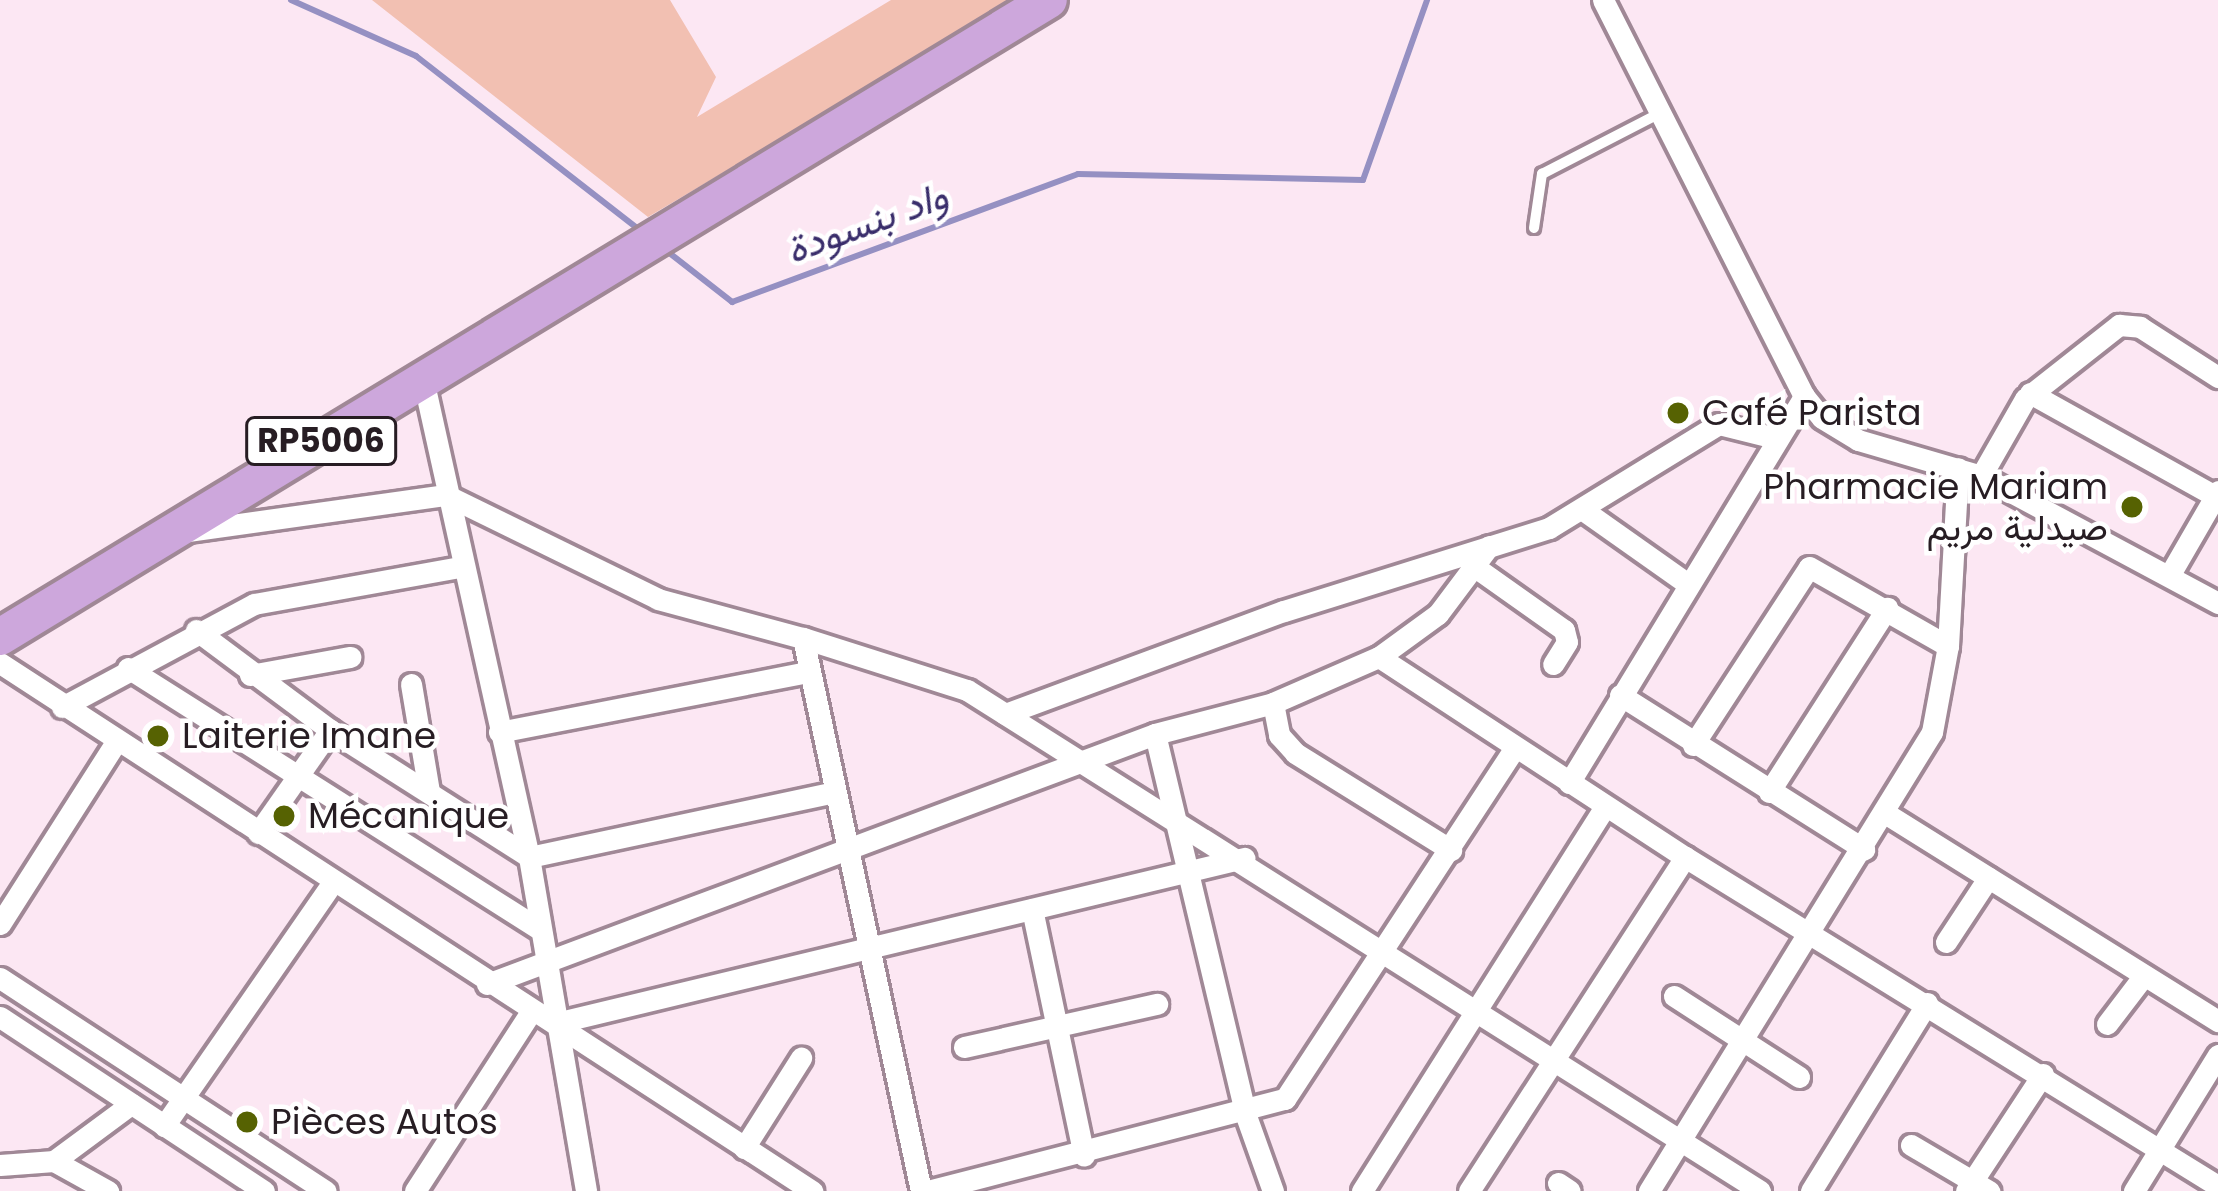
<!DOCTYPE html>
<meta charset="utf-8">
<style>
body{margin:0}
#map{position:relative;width:2218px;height:1191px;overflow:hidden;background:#fce7f3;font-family:Poppins,Vazirmatn,sans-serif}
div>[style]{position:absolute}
.green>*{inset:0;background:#f2c0b2}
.stream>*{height:6px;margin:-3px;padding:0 3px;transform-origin:3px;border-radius:3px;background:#9590c2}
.roads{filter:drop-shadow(3px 0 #a08896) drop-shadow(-3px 0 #a08896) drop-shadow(0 3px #a08896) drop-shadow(0 -3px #a08896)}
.lane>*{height:10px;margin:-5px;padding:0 5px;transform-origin:5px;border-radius:5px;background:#fff}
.street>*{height:21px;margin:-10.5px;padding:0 10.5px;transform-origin:10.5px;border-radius:10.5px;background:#fff}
.primary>*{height:36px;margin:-18px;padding:0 18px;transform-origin:18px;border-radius:18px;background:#cda7dc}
.dots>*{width:33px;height:33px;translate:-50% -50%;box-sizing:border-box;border:6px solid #fff;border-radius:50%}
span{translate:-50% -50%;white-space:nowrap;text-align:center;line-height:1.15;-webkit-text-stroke:9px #fff;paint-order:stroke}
.shield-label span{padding:3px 9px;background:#fff;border:3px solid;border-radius:9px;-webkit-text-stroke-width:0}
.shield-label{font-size:33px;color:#271d23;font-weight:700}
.poi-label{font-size:36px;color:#271d23}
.left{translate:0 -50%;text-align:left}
.right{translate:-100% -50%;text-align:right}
.water-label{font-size:39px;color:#392d6b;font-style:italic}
</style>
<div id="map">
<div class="green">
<i style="clip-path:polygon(372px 0,670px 0,716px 77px,697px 117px,891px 0,1015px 0,648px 217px)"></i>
</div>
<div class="stream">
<i style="left:291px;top:0;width:137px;rotate:24.1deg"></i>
<i style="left:416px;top:56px;width:288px;rotate:37.9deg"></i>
<i style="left:663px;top:248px;width:88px;rotate:38deg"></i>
<i style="left:732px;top:302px;width:369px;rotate:-20.3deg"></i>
<i style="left:1078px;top:174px;width:285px;rotate:1.2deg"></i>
<i style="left:1363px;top:180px;width:191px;rotate:-70.4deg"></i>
</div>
<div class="roads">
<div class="lane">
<i style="left:1534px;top:228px;width:55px;rotate:-81.6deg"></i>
<i style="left:1542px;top:174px;width:133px;rotate:-27.3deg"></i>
</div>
<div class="street">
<i style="left:1603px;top:0;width:444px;rotate:63.1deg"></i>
<i style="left:1804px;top:396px;width:28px;rotate:51deg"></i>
<i style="left:1822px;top:418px;width:42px;rotate:31.4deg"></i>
<i style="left:1858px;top:440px;width:128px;rotate:16.3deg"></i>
<i style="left:1981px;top:476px;width:269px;rotate:28.2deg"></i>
<i style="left:423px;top:379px;width:490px;rotate:77.5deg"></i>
<i style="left:529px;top:857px;width:339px;rotate:80.3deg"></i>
<i style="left:2030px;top:393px;width:212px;rotate:29.1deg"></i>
<i style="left:1981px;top:476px;width:89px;rotate:-60.3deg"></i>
<i style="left:2025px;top:399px;width:120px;rotate:-38.2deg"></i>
<i style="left:2119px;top:325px;width:21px;rotate:5deg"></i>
<i style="left:2140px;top:327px;width:93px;rotate:32.7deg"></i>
<i style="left:1583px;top:510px;width:128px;rotate:35.2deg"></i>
<i style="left:189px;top:531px;width:260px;rotate:-8deg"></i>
<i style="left:446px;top:495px;width:236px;rotate:26.1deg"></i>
<i style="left:658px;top:599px;width:150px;rotate:15.1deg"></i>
<i style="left:803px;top:638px;width:565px;rotate:77.95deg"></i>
<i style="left:1475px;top:567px;width:109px;rotate:35.3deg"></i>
<i style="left:1564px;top:630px;width:12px;rotate:76deg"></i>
<i style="left:1567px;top:642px;width:26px;rotate:122deg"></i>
<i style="left:2169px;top:576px;width:98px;rotate:-60deg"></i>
<i style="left:196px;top:630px;width:167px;rotate:36.7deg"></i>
<i style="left:330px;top:730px;width:236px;rotate:32.5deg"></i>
<i style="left:529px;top:857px;width:313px;rotate:-12deg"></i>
<i style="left:803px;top:638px;width:172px;rotate:17.6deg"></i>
<i style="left:967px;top:690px;width:938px;rotate:32.28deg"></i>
<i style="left:1379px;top:657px;width:366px;rotate:33.2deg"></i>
<i style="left:1685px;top:857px;width:626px;rotate:31.69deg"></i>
<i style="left:0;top:663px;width:969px;rotate:33.03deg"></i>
<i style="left:128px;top:668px;width:485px;rotate:32.4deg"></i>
<i style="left:250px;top:675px;width:102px;rotate:-10.2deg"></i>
<i style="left:411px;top:684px;width:109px;rotate:80.5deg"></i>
<i style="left:1620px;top:695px;width:289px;rotate:32.3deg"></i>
<i style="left:1273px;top:703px;width:33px;rotate:79deg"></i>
<i style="left:1279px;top:735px;width:24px;rotate:48deg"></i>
<i style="left:1295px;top:753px;width:184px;rotate:31.9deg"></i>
<i style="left:62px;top:707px;width:218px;rotate:-28.2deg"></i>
<i style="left:254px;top:604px;width:209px;rotate:-10.2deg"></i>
<i style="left:1005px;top:714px;width:297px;rotate:-20.3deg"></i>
<i style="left:1284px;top:611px;width:278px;rotate:-17.4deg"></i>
<i style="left:1549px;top:528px;width:199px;rotate:-31.5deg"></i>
<i style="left:1719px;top:424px;width:58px;rotate:14deg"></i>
<i style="left:499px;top:732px;width:315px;rotate:-11deg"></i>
<i style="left:1155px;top:734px;width:390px;rotate:76.6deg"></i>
<i style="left:1245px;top:1113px;width:83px;rotate:70.3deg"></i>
<i style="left:1693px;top:745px;width:212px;rotate:-56.9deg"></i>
<i style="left:1809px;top:567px;width:160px;rotate:29.6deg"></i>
<i style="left:1569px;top:783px;width:453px;rotate:-58.7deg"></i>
<i style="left:1769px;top:792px;width:219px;rotate:-57.3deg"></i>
<i style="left:1885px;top:813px;width:393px;rotate:32deg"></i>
<i style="left:258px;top:833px;width:126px;rotate:-55deg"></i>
<i style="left:1032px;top:909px;width:252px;rotate:78.1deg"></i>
<i style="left:0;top:924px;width:216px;rotate:-57.5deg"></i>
<i style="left:1946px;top:942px;width:77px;rotate:-56.7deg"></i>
<i style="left:0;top:978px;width:389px;rotate:33.2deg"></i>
<i style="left:487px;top:984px;width:713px;rotate:-20.52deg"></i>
<i style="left:1155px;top:734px;width:122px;rotate:-14.7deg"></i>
<i style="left:1273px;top:703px;width:116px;rotate:-23.5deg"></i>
<i style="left:1379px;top:657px;width:73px;rotate:-36.1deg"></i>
<i style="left:1438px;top:614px;width:85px;rotate:-53.1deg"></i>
<i style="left:1674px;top:996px;width:149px;rotate:32.9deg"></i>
<i style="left:0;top:1017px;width:316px;rotate:33.4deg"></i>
<i style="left:556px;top:1023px;width:708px;rotate:-13.49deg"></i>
<i style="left:2107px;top:1024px;width:58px;rotate:-52.7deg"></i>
<i style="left:964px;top:1047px;width:198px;rotate:-12.6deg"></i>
<i style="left:164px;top:1126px;width:293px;rotate:-55.3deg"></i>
<i style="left:1911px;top:1145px;width:91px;rotate:30.5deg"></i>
<i style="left:744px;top:1148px;width:107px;rotate:-57.7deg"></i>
<i style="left:54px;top:1161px;width:96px;rotate:-36.5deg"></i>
<i style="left:0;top:1165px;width:54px;rotate:-4.2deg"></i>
<i style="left:54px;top:1161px;width:62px;rotate:29.1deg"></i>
<i style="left:1558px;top:1183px;width:14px;rotate:34deg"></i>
<i style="left:415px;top:1191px;width:212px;rotate:-57.1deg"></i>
<i style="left:928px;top:1191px;width:369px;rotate:-14.5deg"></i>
<i style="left:1285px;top:1099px;width:420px;rotate:-56.8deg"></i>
<i style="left:1362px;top:1191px;width:455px;rotate:-57.7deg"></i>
<i style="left:1469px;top:1191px;width:398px;rotate:-57.1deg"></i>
<i style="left:1649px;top:1191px;width:539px;rotate:-58.34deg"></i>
<i style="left:1932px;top:732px;width:87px;rotate:-79.5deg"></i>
<i style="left:1948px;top:646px;width:178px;rotate:-86.8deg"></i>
<i style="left:1811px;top:1191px;width:221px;rotate:-58.3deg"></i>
<i style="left:1966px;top:1191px;width:140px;rotate:-56.7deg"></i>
<i style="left:2134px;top:1191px;width:160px;rotate:-58.3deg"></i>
</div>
<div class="primary">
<i style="left:0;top:637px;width:1227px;rotate:-31.27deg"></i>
</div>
</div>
<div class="dots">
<i style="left:1678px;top:413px;background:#566202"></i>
<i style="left:2132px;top:507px;background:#566202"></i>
<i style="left:158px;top:736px;background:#566202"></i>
<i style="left:284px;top:816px;background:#566202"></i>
<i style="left:247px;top:1122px;background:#566202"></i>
</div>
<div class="shield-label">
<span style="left:321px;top:441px">RP5006</span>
</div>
<div class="poi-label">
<span class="left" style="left:1702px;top:413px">Café Parista</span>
<span class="right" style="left:2108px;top:507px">Pharmacie Mariam<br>صيدلية مريم</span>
<span class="left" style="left:182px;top:736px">Laiterie Imane</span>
<span class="left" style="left:308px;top:816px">Mécanique</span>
<span class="left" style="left:271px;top:1122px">Pièces Autos</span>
</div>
<div class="water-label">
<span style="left:867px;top:223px;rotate:-20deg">واد بنسودة</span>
</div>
</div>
